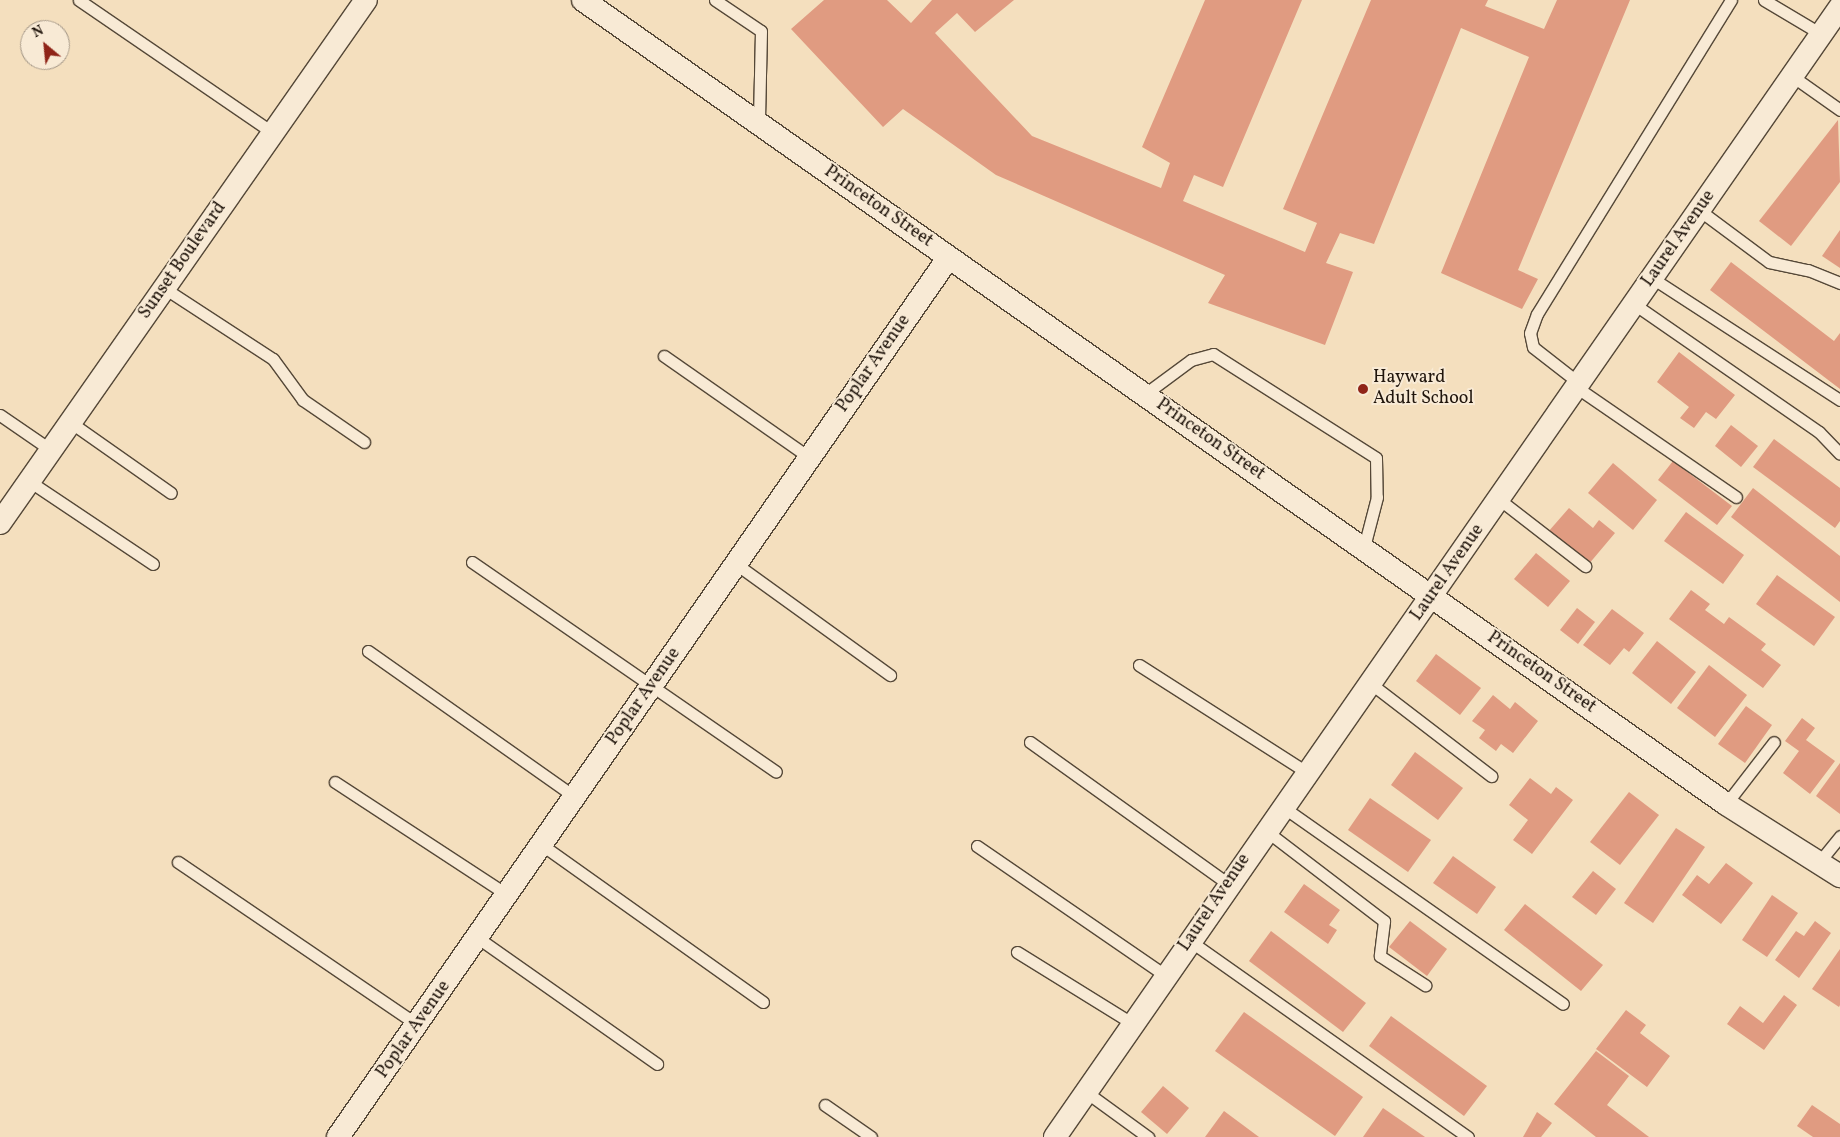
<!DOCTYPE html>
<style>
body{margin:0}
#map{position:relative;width:1840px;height:1137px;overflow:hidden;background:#f4dfbe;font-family:Vollkorn,serif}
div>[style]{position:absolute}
.building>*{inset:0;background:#e09b81}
.roads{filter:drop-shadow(1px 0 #554838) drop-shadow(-1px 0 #554838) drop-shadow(0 1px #554838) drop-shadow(0 -1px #554838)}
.service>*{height:11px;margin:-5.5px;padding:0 5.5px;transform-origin:5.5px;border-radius:5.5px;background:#f8ead5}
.minor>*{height:22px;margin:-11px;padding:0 11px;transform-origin:11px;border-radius:11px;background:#f8ead5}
.dots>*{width:14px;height:14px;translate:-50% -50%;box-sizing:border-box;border:2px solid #f8ead5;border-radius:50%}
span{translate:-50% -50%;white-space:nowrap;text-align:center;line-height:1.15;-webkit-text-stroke:4px #f8ead5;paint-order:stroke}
.street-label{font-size:18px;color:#20150c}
.poi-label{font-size:18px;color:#20150c}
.left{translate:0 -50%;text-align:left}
.north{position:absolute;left:20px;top:20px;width:50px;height:50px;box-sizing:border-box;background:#f8ead5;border:1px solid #a29585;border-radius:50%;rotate:332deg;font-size:14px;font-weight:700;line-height:20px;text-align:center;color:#20150c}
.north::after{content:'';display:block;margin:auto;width:18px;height:22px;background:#8f2418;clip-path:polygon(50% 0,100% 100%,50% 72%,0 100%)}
</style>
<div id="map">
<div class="building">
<i style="clip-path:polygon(824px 0,887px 0,911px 23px,932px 0,1014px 0,975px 32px,957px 13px,935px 33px,1032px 136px,1161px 188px,1170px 163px,1142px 147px,1205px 0,1302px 0,1223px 187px,1194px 175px,1183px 201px,1305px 252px,1317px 223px,1283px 209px,1371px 0,1488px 0,1485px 6px,1544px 29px,1557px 0,1630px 0,1518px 270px,1538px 279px,1522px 309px,1441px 273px,1529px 57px,1461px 28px,1374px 244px,1340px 233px,1326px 263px,1353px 272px,1325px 345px,1208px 303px,1225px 275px,996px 175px,903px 109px,883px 127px,791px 29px)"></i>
<i style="clip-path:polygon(1838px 120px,1840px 182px,1791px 246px,1759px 221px)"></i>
<i style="clip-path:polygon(1840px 230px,1840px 268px,1822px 256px)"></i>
<i style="clip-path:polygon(1731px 262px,1834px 341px,1840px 333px,1840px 389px,1710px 290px)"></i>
<i style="clip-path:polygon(1679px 352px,1735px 395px,1716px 419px,1706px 412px,1694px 428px,1680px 418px,1689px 407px,1657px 382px)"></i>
<i style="clip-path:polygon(1731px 425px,1758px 446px,1741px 467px,1715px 446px)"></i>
<i style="clip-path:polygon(1774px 439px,1840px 488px,1840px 521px,1835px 528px,1753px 467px)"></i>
<i style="clip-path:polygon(1673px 461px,1732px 506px,1717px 525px,1658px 480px)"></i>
<i style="clip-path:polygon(1613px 463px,1657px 500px,1633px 530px,1588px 493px)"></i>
<i style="clip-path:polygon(1753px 488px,1840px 556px,1840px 602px,1731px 517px)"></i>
<i style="clip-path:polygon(1569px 508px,1593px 528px,1599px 520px,1615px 533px,1588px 565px,1548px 532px)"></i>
<i style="clip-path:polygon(1686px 512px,1744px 555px,1723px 584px,1664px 541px)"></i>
<i style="clip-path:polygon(1536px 553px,1570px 581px,1548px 607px,1514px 579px)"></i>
<i style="clip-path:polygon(1777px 575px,1835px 617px,1814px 646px,1756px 604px)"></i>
<i style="clip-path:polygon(1691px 590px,1710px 604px,1705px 610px,1724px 624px,1729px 617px,1766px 644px,1761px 650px,1781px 665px,1763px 688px,1669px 619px)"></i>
<i style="clip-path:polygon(1577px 608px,1595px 622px,1578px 644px,1560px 630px)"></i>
<i style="clip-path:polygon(1612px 609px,1644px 633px,1629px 652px,1624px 648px,1610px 665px,1583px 645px)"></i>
<i style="clip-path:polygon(1657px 641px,1696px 672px,1671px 704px,1632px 673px)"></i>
<i style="clip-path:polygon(1436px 654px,1481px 688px,1460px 715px,1416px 681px)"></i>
<i style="clip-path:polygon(1709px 665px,1747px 695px,1715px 737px,1677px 708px)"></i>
<i style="clip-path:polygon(1493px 695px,1510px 709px,1515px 702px,1538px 721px,1513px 753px,1501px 744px,1496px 751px,1479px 738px,1485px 730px,1472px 721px)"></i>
<i style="clip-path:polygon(1746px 706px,1772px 725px,1745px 763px,1718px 744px)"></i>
<i style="clip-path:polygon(1802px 718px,1815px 728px,1806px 740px,1835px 761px,1810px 794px,1783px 773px,1799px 751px,1785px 741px)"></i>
<i style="clip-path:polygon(1415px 752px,1463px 788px,1438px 820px,1391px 785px)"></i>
<i style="clip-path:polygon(1840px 763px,1840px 814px,1816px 796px)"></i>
<i style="clip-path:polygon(1530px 778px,1551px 794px,1556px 787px,1573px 800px,1532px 854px,1513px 840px,1528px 820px,1509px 805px)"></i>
<i style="clip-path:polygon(1629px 792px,1659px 815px,1620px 865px,1590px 842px)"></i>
<i style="clip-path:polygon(1370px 798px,1431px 840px,1408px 872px,1348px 830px)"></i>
<i style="clip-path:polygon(1676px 828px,1705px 847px,1653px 923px,1624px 903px)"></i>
<i style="clip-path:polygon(1453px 856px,1496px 887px,1477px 914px,1433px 883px)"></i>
<i style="clip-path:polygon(1726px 863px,1753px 883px,1721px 924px,1682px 895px,1697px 875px,1709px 884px)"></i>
<i style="clip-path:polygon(1593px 871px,1616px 889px,1596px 915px,1572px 897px)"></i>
<i style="clip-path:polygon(1304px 884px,1340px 910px,1329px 925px,1337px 930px,1328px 944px,1284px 912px)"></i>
<i style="clip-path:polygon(1772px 895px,1798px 913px,1767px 957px,1742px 940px)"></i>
<i style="clip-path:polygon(1525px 904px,1603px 965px,1581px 991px,1504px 930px)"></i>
<i style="clip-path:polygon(1410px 921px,1447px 949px,1427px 976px,1389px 947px)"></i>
<i style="clip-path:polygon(1815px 921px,1831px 933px,1799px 978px,1775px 960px,1796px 931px,1804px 936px)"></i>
<i style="clip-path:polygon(1271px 931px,1366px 1003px,1343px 1032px,1249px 961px)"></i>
<i style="clip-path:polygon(1840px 949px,1840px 1005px,1839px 1007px,1812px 989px)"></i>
<i style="clip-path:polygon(1784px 995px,1797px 1005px,1764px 1050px,1727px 1024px,1740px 1006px,1763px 1023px)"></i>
<i style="clip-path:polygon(1626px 1010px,1646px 1025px,1640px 1033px,1670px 1056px,1647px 1087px,1596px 1049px)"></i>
<i style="clip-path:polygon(1244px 1012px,1363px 1097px,1335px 1136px,1215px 1051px)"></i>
<i style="clip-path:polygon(1391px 1016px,1487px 1086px,1464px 1116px,1369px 1046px)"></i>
<i style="clip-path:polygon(1596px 1051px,1629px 1076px,1607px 1105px,1649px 1137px,1596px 1137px,1554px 1104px)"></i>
<i style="clip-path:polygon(1163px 1086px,1189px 1108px,1167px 1134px,1141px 1112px)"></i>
<i style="clip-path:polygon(1812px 1105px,1840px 1124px,1840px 1137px,1813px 1137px,1797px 1126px)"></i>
<i style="clip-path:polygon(1383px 1108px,1425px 1137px,1363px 1137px)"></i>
<i style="clip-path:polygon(1224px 1111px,1259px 1137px,1205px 1137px)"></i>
<i style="clip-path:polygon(1537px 1112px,1552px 1123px,1541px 1137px,1523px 1137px)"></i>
</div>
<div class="roads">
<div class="service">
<i style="left:79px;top:0;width:235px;rotate:34.4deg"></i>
<i style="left:715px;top:0;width:55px;rotate:34deg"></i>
<i style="left:761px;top:31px;width:91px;rotate:91.3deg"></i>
<i style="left:1764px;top:0;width:66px;rotate:30.8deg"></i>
<i style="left:1792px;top:76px;width:59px;rotate:35.3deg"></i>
<i style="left:1699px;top:210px;width:87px;rotate:36.6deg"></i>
<i style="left:1769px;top:262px;width:40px;rotate:12deg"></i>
<i style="left:1808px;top:270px;width:35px;rotate:22deg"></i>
<i style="left:1652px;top:278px;width:224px;rotate:33deg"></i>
<i style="left:164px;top:288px;width:130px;rotate:33.1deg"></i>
<i style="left:273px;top:359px;width:51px;rotate:53.8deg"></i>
<i style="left:303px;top:400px;width:74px;rotate:34.5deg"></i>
<i style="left:1634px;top:304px;width:225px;rotate:34.7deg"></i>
<i style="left:1819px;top:432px;width:30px;rotate:46deg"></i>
<i style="left:664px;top:356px;width:177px;rotate:34.9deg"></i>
<i style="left:1579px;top:383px;width:58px;rotate:-142deg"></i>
<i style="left:1533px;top:347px;width:14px;rotate:-102deg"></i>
<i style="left:1530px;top:333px;width:20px;rotate:-70deg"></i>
<i style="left:1537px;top:314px;width:369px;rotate:-58.3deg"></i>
<i style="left:1576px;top:387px;width:194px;rotate:34.5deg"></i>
<i style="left:1145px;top:394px;width:57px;rotate:-36.5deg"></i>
<i style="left:1191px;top:360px;width:23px;rotate:-15deg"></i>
<i style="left:1213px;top:354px;width:193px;rotate:32.5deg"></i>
<i style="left:1376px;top:458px;width:39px;rotate:89deg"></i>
<i style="left:1377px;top:497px;width:52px;rotate:104.6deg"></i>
<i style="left:0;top:415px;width:62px;rotate:34.5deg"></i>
<i style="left:70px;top:422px;width:123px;rotate:35.1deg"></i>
<i style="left:29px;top:481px;width:149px;rotate:33.8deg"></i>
<i style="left:1500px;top:500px;width:108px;rotate:37.8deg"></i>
<i style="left:472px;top:562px;width:369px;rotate:34.6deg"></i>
<i style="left:736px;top:564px;width:190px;rotate:35.8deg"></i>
<i style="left:368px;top:651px;width:253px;rotate:35.2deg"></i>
<i style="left:1139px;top:665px;width:198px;rotate:32.6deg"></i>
<i style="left:1370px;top:683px;width:153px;rotate:37.5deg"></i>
<i style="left:1030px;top:742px;width:244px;rotate:35.6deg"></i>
<i style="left:335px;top:782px;width:207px;rotate:33.2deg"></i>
<i style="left:1726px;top:804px;width:78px;rotate:-52.3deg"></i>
<i style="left:1283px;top:807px;width:342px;rotate:35.1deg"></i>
<i style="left:1265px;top:830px;width:150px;rotate:37.4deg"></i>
<i style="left:1384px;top:921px;width:35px;rotate:97deg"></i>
<i style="left:1380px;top:956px;width:54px;rotate:32.8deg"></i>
<i style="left:542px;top:845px;width:271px;rotate:35.4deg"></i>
<i style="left:977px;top:846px;width:228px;rotate:34.5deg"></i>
<i style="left:1820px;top:861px;width:32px;rotate:-51deg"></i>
<i style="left:178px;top:862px;width:290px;rotate:34.2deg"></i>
<i style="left:478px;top:938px;width:219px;rotate:35.1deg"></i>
<i style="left:1190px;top:941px;width:340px;rotate:35.2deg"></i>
<i style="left:1017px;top:952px;width:137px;rotate:31.8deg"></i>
<i style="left:1086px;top:1092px;width:77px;rotate:36deg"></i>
<i style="left:825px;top:1105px;width:56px;rotate:34.8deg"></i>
</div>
<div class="minor">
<i style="left:583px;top:0;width:1397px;rotate:35.12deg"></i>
<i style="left:1726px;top:804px;width:135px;rotate:32.3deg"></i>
<i style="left:0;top:523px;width:638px;rotate:-55.02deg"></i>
<i style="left:338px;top:1137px;width:1071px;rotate:-55.23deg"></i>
<i style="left:1055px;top:1137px;width:1376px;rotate:-55.21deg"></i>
</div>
</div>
<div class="dots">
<i style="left:1363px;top:389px;background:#8f2418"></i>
</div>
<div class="street-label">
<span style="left:878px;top:207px;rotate:35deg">Princeton Street</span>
<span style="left:1679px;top:239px;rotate:-55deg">Laurel Avenue</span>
<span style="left:183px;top:261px;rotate:-55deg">Sunset Boulevard</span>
<span style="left:874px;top:364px;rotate:-55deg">Poplar Avenue</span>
<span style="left:1210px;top:440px;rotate:35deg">Princeton Street</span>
<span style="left:1448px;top:573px;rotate:-55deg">Laurel Avenue</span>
<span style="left:1541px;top:673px;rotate:35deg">Princeton Street</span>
<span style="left:644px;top:697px;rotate:-55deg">Poplar Avenue</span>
<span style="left:1215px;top:903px;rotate:-56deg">Laurel Avenue</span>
<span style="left:414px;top:1030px;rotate:-55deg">Poplar Avenue</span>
</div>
<div class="poi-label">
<span class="left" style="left:1373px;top:389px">Hayward<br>Adult School</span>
</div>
<div class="north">N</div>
</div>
